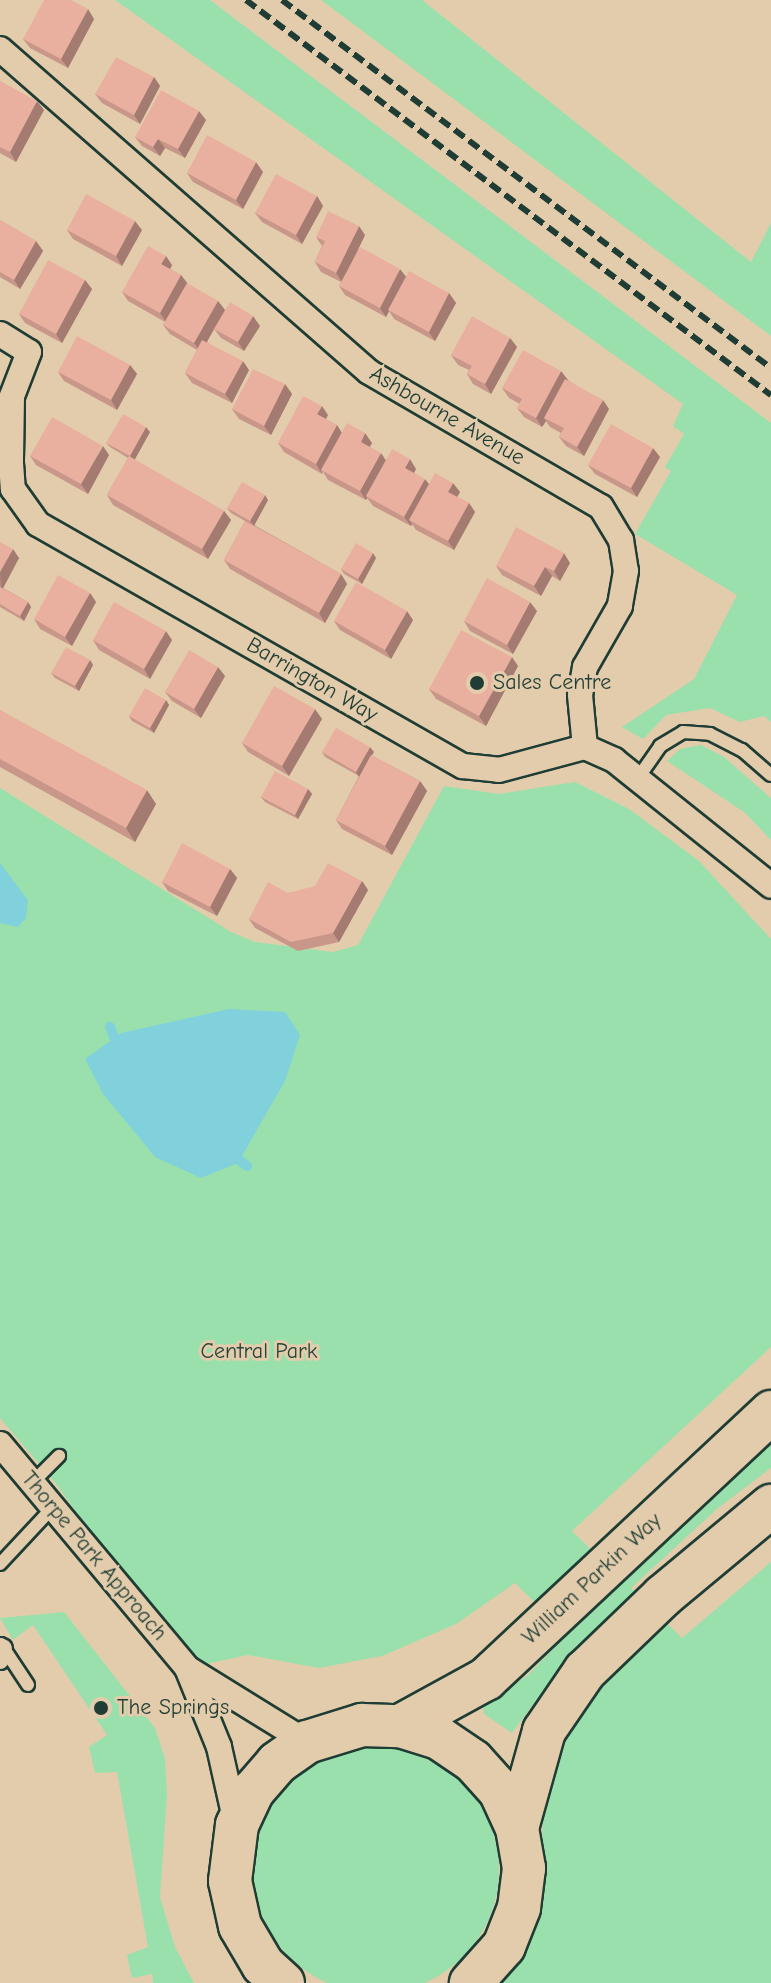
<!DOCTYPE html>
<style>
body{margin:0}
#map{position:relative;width:771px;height:1983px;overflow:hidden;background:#e3ccac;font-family:"Comic Neue",sans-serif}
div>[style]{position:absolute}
.green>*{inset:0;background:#9ae0ac}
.round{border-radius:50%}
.water>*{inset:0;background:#81d1dc}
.stream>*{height:10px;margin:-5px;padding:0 5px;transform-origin:5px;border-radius:5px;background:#81d1dc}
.roads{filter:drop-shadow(2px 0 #1f3d34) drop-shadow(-2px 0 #1f3d34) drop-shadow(0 2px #1f3d34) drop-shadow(0 -2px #1f3d34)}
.service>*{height:12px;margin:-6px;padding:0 6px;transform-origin:6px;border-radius:6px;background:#e3ccac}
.pedestrian>*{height:18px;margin:-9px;padding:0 9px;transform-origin:9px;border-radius:9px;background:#e3ccac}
.minor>*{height:24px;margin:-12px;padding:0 12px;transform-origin:12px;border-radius:12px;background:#e3ccac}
.trunk>*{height:42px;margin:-21px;padding:0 21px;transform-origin:21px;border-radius:21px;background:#e3ccac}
.rail>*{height:6px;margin-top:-3px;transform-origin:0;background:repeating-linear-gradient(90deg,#1f3d34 0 12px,transparent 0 18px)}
.wall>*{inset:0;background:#c8978a}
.shaded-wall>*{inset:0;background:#a37b70}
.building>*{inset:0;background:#e9b0a0}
.dots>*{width:22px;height:22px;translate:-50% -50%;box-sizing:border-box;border:4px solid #e3ccac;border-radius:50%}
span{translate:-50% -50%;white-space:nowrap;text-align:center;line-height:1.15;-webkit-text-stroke:6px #e3ccac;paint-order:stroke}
.street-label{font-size:22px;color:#1f3d34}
.poi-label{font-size:22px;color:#1f3d34}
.left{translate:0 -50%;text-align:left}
.park-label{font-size:22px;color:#25453a}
</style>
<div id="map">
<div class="green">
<i style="clip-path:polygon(115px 0,210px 0,771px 423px,771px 722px,764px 716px,740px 722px,710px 708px,666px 715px,643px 739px,622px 727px,694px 679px,737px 595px,635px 534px,671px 471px,665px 467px,684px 434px,673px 426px,683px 404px)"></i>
<i style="clip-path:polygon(321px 0,422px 0,751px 262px,771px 223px,771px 336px)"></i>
<i style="clip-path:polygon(701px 745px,724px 757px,771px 798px,771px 840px,744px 812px,667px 761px,680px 749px)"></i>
<i style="clip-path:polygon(575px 782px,629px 809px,699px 861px,771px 939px,771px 1347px,572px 1531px,620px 1578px,771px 1442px,771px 1468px,718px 1508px,631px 1588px,682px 1638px,771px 1562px,771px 1983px,502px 1983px,518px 1957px,542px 1866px,543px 1794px,566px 1726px,608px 1673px,578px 1644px,512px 1733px,484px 1714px,483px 1706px,528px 1675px,567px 1634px,515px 1583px,456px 1624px,382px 1656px,319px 1668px,248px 1655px,187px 1668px,57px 1485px,0 1418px,0 788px,231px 932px,255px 942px,333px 952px,358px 945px,444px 786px,499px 794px)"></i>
<i style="clip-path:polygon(64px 1612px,155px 1728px,165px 1759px,167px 1795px,160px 1897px,175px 1947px,194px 1983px,153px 1983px,152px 1974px,132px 1978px,127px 1955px,148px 1947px,117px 1772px,95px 1773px,89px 1747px,107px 1735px,33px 1625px,13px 1640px,0 1618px)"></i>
<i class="round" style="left:253px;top:1747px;width:246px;height:246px"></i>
</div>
<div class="water">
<i style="clip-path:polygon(0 863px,28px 900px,26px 918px,18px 927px,0 923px)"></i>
<i style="clip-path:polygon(229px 1009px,285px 1012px,300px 1035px,285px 1081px,238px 1163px,201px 1178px,155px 1157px,103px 1094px,85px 1059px,121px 1033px)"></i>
</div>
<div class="stream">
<i style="left:110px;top:1027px;width:18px;rotate:68deg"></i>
<i style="left:233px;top:1155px;width:18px;rotate:38deg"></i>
</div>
<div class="roads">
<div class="service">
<i style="left:638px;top:778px;width:39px;rotate:-55deg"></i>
<i style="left:660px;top:746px;width:27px;rotate:-31deg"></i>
<i style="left:683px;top:732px;width:27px;rotate:4deg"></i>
<i style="left:710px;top:734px;width:36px;rotate:27deg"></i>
<i style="left:742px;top:750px;width:38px;rotate:41deg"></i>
<i style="left:33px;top:1482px;width:37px;rotate:-45deg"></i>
<i style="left:0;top:1564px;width:79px;rotate:-47deg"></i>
<i style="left:1px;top:1644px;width:49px;rotate:56.6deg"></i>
</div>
<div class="pedestrian">
<i style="left:0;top:1660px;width:12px;rotate:-76deg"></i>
</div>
<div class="minor">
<i style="left:0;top:49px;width:490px;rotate:41.2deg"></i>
<i style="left:369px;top:372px;width:268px;rotate:30.2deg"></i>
<i style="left:601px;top:507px;width:39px;rotate:59deg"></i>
<i style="left:621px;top:540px;width:31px;rotate:81deg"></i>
<i style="left:626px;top:571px;width:36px;rotate:100deg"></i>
<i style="left:620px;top:606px;width:70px;rotate:119.8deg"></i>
<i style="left:585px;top:667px;width:28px;rotate:100deg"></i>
<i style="left:580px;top:695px;width:52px;rotate:84.5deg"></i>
<i style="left:0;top:334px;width:34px;rotate:32deg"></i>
<i style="left:29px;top:352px;width:47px;rotate:111.1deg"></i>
<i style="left:12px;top:396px;width:67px;rotate:90.9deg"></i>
<i style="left:11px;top:463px;width:26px;rotate:86deg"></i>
<i style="left:13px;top:489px;width:43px;rotate:54.5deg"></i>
<i style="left:38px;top:524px;width:489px;rotate:29.7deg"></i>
<i style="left:463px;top:766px;width:36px;rotate:6deg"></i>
<i style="left:499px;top:770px;width:89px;rotate:-15deg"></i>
<i style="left:585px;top:747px;width:32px;rotate:24deg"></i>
<i style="left:614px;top:760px;width:201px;rotate:38.7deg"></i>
<i style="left:0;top:1444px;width:292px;rotate:50.1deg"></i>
<i style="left:187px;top:1668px;width:85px;rotate:67.9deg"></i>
<i style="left:219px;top:1747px;width:78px;rotate:77.4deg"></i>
<i style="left:187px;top:1668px;width:141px;rotate:31.7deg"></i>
</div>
<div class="trunk">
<i style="left:400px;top:1726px;width:98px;rotate:-28.7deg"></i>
<i style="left:486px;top:1679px;width:391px;rotate:-43.1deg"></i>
<i style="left:517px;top:1828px;width:101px;rotate:-74.4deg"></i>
<i style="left:544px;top:1731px;width:73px;rotate:-55.7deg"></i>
<i style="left:585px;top:1671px;width:108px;rotate:-43.9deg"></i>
<i style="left:663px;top:1596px;width:141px;rotate:-39.8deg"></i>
<i style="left:283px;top:1983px;width:27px;rotate:-138deg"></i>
<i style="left:263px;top:1965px;width:45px;rotate:-120.5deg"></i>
<i style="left:240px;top:1926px;width:46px;rotate:-102.5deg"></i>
<i style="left:230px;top:1881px;width:56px;rotate:-82.9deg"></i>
<i style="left:237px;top:1825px;width:38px;rotate:-65deg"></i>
<i style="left:253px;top:1791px;width:37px;rotate:-49deg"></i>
<i style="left:277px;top:1763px;width:37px;rotate:-35deg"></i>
<i style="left:307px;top:1742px;width:58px;rotate:-17.2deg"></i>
<i style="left:362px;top:1725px;width:38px;rotate:2deg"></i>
<i style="left:400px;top:1726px;width:41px;rotate:17.1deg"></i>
<i style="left:439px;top:1738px;width:41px;rotate:34.1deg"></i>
<i style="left:473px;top:1761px;width:40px;rotate:48deg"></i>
<i style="left:500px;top:1791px;width:41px;rotate:65.3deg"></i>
<i style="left:517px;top:1828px;width:41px;rotate:80.1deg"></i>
<i style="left:524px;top:1868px;width:40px;rotate:97.1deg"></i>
<i style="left:519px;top:1908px;width:41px;rotate:111.5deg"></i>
<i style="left:504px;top:1946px;width:50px;rotate:131.7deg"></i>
</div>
</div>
<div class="rail">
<i style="left:246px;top:0;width:657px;rotate:36.96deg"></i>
<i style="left:282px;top:0;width:612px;rotate:36.96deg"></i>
</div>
<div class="wall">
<i style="clip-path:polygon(94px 19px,68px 68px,30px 48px,23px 39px)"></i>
<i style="clip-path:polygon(154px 77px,160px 86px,140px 124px,102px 103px,95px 94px)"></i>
<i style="clip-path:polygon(0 81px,44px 110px,16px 162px,0 153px)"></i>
<i style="clip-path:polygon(206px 120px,185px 158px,165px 148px,160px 156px,142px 146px,135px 137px)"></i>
<i style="clip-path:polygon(263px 172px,243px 209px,193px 182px,187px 173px)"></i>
<i style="clip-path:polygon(317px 196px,323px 206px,302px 244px,262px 222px,255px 213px)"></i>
<i style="clip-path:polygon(0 220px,36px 241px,43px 251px,20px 289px,0 277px)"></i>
<i style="clip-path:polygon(67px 230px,142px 230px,122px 266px,73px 239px)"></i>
<i style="clip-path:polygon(365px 235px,358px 250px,406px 277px,449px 293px,456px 303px,435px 341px,394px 319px,389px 311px,386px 317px,345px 295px,339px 286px,341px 282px,321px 272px,315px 262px,322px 246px,316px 237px)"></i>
<i style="clip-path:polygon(172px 265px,170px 269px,181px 275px,187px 284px,218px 301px,225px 310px,260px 326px,244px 351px,221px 338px,214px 329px,207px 342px,249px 370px,232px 403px,192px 383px,185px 373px,197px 350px,170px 334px,163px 325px,165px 322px,128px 301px,122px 292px)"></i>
<i style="clip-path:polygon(85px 280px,92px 289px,62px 343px,25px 323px,19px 314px)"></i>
<i style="clip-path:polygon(510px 338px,517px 347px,491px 394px,473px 384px,467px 374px,469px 370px,458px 365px,451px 355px)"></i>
<i style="clip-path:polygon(130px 365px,137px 374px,117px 410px,64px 381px,58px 372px)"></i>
<i style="clip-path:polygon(568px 380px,609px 409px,584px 456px,566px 446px,559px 437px,561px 433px,550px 427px,546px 421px,542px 427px,524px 417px,517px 408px,520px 404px,509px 398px,502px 388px)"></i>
<i style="clip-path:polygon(285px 384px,292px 394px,271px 435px,239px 419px,232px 409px)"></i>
<i style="clip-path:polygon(328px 415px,326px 419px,337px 425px,342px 433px,372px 443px,370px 447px,386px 460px,416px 469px,414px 473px,429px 484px,460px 492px,457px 497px,469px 503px,475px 512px,454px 550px,416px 530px,412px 524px,411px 526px,373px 506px,367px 498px,366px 500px,328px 480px,323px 472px,322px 474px,284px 452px,278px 443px)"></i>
<i style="clip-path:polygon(150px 432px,134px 460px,224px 511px,231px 520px,208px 559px,113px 505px,107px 495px,128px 458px,110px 447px,106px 443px)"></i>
<i style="clip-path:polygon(109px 455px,88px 494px,36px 465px,30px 456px)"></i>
<i style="clip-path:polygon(660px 457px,637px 497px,595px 474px,588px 465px)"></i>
<i style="clip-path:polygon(268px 500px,254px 525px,341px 574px,347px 584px,325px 623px,230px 569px,224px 560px,245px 521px,231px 513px,227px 508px)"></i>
<i style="clip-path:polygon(0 542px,19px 558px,3px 588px,28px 602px,31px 607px,24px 621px,0 607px)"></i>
<i style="clip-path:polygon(376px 558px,362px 584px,344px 574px,341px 569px)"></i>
<i style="clip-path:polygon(570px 563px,560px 581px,552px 576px,541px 596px,502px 575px,496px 566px)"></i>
<i style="clip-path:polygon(90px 593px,96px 602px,72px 646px,40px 629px,34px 619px)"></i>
<i style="clip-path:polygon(537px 611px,513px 654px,470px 631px,464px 621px)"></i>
<i style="clip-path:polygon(413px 620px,391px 659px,340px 630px,334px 621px)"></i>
<i style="clip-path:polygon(93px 640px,172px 640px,150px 679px,99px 650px)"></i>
<i style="clip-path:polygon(90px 660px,93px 665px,79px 691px,55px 678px,51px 673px)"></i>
<i style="clip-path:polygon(518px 666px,486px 726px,436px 699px,429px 689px)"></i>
<i style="clip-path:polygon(225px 676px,201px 718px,172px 701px,165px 692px)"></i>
<i style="clip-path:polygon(166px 700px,169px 705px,154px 733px,132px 721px,129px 716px)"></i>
<i style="clip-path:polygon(0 710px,156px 804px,135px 842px,0 767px)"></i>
<i style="clip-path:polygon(322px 719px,289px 776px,248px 752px,242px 743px)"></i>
<i style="clip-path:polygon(322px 752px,374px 752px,371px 755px,420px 781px,427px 791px,392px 855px,342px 829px,336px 820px,359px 776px,325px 757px)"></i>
<i style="clip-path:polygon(308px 789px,312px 794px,298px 819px,265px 802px,261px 797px)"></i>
<i style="clip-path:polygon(230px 869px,237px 878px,217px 916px,168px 891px,162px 882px)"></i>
<i style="clip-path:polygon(362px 881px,368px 890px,339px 942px,298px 951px,255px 928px,249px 919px,288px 893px)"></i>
</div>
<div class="shaded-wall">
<i style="clip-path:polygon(88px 9px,94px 19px,68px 68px,61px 59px)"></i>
<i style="clip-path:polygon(154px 77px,160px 86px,140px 124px,134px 115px)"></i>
<i style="clip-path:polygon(37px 101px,44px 110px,16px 162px,10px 152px)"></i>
<i style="clip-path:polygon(199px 111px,206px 120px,185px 158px,178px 149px)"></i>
<i style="clip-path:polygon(158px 139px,165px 148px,160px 156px,153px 147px)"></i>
<i style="clip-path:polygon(256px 162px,263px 172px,243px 209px,236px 200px)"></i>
<i style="clip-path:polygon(317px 196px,323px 206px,302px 244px,296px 235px)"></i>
<i style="clip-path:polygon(135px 221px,142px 230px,122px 266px,116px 256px)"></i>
<i style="clip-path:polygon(359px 226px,365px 235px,342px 282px,336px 273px)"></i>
<i style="clip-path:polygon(36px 241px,43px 251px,20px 289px,14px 280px)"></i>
<i style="clip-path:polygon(166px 256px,172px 265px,168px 273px,161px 264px)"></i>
<i style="clip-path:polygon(400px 269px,407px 278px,386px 317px,380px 308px)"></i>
<i style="clip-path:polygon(181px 275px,188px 284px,166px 322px,160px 313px)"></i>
<i style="clip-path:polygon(85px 280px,92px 289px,62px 343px,56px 334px)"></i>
<i style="clip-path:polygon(449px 293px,456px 303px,435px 341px,429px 332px)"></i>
<i style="clip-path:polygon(218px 301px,225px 310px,201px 352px,194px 343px)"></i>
<i style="clip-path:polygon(253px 316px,260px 326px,244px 351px,238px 342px)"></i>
<i style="clip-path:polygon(510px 338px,517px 347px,491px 394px,485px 384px)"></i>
<i style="clip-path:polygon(243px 361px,249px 370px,232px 403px,225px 394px)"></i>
<i style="clip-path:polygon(130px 365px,137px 374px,117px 410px,111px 400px)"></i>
<i style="clip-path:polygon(561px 371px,568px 380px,544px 418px,546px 421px,542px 427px,536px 418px)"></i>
<i style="clip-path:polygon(285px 384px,292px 394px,271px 435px,264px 426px)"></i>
<i style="clip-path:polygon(603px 400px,609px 409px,584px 456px,577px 447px)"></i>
<i style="clip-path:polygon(322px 406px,328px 415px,323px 424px,317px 414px)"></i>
<i style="clip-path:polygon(337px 425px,343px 435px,321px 470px,322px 474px,316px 464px)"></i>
<i style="clip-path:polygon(146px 427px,150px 432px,134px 461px,130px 456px)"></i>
<i style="clip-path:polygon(365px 433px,372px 443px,367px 451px,361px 442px)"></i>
<i style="clip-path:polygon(103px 446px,109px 455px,88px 494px,81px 484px)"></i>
<i style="clip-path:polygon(653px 448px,660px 457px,637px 497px,631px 488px)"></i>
<i style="clip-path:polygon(381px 453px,387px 462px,366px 496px,367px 498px,366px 500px,360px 491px)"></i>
<i style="clip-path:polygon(410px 459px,416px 469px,412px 477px,405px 468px)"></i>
<i style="clip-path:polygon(425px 479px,432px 488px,409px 520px,412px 524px,411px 526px,404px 517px)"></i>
<i style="clip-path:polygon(453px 483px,460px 492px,455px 501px,448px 492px)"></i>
<i style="clip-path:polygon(265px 495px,268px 500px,254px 526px,250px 521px)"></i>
<i style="clip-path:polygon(469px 503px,475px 512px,454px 550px,448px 541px)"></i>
<i style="clip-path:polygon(224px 511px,231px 520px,208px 559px,202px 549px)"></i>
<i style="clip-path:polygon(13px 549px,19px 558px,1px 592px,0 572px)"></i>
<i style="clip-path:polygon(373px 553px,376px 558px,362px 584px,358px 579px)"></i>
<i style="clip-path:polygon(564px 553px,570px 563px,560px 581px,554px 571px)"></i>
<i style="clip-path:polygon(545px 567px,552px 576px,541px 596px,534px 586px)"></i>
<i style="clip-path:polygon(341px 574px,347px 584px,325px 623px,319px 613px)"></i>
<i style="clip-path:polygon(90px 593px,96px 602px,72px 646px,65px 637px)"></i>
<i style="clip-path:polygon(28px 602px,31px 607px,24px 621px,20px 616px)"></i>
<i style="clip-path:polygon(530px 602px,537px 611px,513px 654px,507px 645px)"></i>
<i style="clip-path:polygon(407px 611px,413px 620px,391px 659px,385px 650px)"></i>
<i style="clip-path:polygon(166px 631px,172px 640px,150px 679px,144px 669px)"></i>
<i style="clip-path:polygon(512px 657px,518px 666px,486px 726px,479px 716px)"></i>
<i style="clip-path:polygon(90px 660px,93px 665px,79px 691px,75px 686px)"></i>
<i style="clip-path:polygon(218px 667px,225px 676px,201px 718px,194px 709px)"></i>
<i style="clip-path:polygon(166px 700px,169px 705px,154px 733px,150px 728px)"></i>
<i style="clip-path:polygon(315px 709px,322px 719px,289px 776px,282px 766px)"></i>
<i style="clip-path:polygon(370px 747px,374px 752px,359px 777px,356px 772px)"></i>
<i style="clip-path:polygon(420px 781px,427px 791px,392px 855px,385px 846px)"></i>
<i style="clip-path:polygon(308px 789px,312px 794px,298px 819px,295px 815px)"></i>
<i style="clip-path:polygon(147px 790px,156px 804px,135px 842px,126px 828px)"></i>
<i style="clip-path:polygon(230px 869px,237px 878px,217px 916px,210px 907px)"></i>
<i style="clip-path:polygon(362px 881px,368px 890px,339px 942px,333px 933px)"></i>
</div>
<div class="building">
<i style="clip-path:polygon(44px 0,71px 0,88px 9px,61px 59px,23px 39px)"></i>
<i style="clip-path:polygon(116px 57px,154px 77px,134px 115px,95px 94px)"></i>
<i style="clip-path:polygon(0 81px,37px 101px,10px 152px,0 147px)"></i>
<i style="clip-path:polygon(161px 90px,199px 111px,178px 149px,158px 139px,153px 147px,135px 137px)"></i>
<i style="clip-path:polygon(207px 135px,256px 162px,236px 200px,187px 173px)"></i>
<i style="clip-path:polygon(276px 174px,317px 196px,296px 235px,255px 213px)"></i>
<i style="clip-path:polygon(86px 194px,135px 221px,116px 256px,67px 230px)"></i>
<i style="clip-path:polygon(328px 211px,359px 226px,336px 273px,315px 262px,325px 241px,316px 237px)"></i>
<i style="clip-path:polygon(0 220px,36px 241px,14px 280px,0 272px)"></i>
<i style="clip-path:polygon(148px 246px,166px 256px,161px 264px,181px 275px,160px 313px,122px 292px)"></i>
<i style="clip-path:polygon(360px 247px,400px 269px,380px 308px,339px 286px)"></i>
<i style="clip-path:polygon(48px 260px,85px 280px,56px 334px,19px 314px)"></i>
<i style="clip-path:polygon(409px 271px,449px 293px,429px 332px,388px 310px)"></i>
<i style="clip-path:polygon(187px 283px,218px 301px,194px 343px,163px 325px)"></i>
<i style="clip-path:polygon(230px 302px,253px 316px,238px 342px,214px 329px)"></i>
<i style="clip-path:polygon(472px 316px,510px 338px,485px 384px,467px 374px,472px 366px,451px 355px)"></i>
<i style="clip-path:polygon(77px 336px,130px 365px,111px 400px,58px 372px)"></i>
<i style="clip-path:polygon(202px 340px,243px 361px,225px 394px,185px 373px)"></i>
<i style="clip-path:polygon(523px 350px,561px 371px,536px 418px,517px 408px,522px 399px,502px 388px)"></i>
<i style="clip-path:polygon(253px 369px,285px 384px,264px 426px,232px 409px)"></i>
<i style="clip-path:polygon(565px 379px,603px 400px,577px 447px,559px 437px,564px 428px,544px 418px)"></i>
<i style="clip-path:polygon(303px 396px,322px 406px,317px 414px,337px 425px,316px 464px,278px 443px)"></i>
<i style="clip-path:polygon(123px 414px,146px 427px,130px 456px,106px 443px)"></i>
<i style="clip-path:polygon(52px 417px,103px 446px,81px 484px,30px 456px)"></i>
<i style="clip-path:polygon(347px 423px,365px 433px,361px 442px,381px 453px,360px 491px,321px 470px)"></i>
<i style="clip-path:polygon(611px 424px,653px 448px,631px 488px,588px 465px)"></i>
<i style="clip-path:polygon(392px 449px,410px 459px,405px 468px,425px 479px,404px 517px,366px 496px)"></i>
<i style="clip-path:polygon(129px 456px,224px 511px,202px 549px,107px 495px)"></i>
<i style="clip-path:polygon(435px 473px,453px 483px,448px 492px,469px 503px,448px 541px,409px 520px)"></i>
<i style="clip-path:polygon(242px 482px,265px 495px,250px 521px,227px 508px)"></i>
<i style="clip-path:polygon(245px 521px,341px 574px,319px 613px,224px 560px)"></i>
<i style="clip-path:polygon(516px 527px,564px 553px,554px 571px,545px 567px,534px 586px,496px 566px)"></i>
<i style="clip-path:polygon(0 542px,13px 549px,0 572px)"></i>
<i style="clip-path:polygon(356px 543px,373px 553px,358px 579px,341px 569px)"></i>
<i style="clip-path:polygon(58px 575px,90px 593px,65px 637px,34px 619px)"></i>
<i style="clip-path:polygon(487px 578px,530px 602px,507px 645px,464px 621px)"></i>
<i style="clip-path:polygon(356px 582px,407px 611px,385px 650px,334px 621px)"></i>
<i style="clip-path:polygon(0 587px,28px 602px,20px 616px,0 604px)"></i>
<i style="clip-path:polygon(114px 602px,166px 631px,144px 669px,93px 640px)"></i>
<i style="clip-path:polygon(461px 630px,512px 657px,479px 716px,429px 689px)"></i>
<i style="clip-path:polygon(66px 647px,90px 660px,75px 686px,51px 673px)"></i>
<i style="clip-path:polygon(189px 650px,218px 667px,194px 709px,165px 692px)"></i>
<i style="clip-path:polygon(274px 686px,315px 709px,282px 766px,242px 743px)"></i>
<i style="clip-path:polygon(145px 688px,166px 700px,150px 728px,129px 716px)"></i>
<i style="clip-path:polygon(0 710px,147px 790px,126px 828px,0 759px)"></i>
<i style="clip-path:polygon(336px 728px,370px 747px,356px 772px,322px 752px)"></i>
<i style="clip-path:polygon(371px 755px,420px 781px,385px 846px,336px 820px)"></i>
<i style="clip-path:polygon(275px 771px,308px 789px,295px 815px,261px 797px)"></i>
<i style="clip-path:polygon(182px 843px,230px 869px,210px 907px,162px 882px)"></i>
<i style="clip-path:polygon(328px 863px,362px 881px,333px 933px,291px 942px,249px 919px,268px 882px,288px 893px,315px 886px)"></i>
</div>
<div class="dots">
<i style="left:477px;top:683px;background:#1f3d34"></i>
<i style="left:101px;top:1708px;background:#1f3d34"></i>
</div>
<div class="street-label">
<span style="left:447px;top:416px;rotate:30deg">Ashbourne Avenue</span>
<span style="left:312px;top:680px;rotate:30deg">Barrington Way</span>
<span style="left:94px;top:1556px;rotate:50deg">Thorpe Park Approach</span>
<span style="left:592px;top:1579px;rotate:-43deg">William Parkin Way</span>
</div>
<div class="poi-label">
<span class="left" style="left:493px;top:683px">Sales Centre</span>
<span class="left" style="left:117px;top:1708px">The Springs</span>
</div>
<div class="park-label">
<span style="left:259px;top:1352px">Central Park</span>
</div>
</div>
